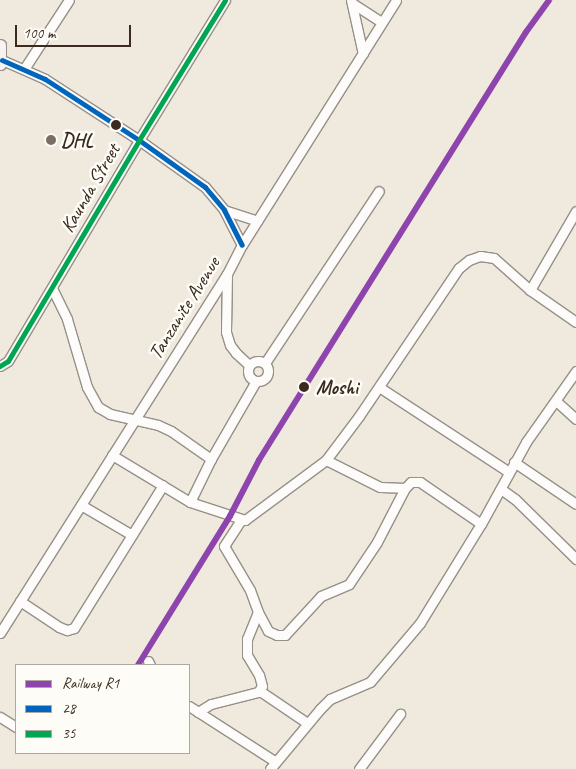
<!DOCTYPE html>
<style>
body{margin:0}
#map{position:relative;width:576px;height:769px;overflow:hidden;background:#efe9de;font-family:Caveat,sans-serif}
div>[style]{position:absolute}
.roads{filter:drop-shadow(1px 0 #969089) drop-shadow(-1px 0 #969089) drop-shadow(0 1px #969089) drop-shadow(0 -1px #969089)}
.street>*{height:9px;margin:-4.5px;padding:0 4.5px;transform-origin:4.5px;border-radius:4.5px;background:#fdfcfa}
.street>.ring{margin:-4.5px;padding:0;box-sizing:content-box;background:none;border:9px solid #fdfcfa;border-radius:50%}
.secondary>*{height:11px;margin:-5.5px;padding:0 5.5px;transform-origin:5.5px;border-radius:5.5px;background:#f7f3ef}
.bus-1>*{height:5px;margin:-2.5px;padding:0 2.5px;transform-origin:2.5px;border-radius:2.5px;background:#0065bd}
.bus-2>*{height:5px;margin:-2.5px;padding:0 2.5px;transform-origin:2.5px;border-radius:2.5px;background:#00a651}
.rail-1>*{height:6px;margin:-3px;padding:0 3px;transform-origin:3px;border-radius:3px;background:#8e44ad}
.dots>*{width:14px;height:14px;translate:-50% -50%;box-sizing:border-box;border:2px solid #fdfcf7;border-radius:50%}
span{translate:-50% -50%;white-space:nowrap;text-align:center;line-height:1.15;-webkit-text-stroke:5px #fdfcf7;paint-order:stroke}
.poi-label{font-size:20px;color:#3b2a1e;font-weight:700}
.left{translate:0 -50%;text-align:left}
.street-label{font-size:20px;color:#3b2a1e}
.stop-label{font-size:20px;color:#3b2a1e;font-weight:700}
.legend{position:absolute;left:15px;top:664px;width:175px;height:90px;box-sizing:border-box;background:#fdfcf7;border:1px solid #afa8a0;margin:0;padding:6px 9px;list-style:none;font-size:15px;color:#3b2a1e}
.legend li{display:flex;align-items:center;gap:10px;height:25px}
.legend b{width:25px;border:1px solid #afa8a0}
.scale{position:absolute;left:15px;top:25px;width:116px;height:22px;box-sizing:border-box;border:2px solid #3b2a1e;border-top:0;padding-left:6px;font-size:15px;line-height:18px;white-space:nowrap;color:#3b2a1e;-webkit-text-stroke:4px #fdfcf7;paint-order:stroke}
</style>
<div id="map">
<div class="roads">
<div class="street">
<i style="left:351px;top:0;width:55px;rotate:77.5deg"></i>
<i style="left:352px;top:3px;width:35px;rotate:33deg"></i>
<i style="left:2px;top:60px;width:47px;rotate:23.8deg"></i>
<i style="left:45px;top:79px;width:112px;rotate:33deg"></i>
<i style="left:139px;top:140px;width:81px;rotate:35.5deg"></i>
<i style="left:205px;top:187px;width:30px;rotate:50deg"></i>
<i style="left:224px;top:210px;width:39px;rotate:63deg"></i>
<i style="left:24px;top:69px;width:82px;rotate:-56.9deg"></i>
<i style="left:224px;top:210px;width:35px;rotate:18deg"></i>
<i style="left:227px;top:274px;width:58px;rotate:91deg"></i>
<i style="left:226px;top:332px;width:14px;rotate:73deg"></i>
<i style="left:230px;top:345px;width:10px;rotate:53deg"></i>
<i style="left:236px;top:353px;width:18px;rotate:43deg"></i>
<i style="left:52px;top:288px;width:34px;rotate:64deg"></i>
<i style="left:67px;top:319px;width:71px;rotate:73.6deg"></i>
<i style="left:87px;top:387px;width:23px;rotate:61deg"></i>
<i style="left:98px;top:407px;width:14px;rotate:30deg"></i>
<i style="left:110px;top:414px;width:49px;rotate:12.9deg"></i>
<i style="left:158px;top:425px;width:14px;rotate:25deg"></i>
<i style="left:171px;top:431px;width:49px;rotate:35deg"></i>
<i style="left:530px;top:290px;width:91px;rotate:-59.8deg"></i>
<i class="ring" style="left:248px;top:361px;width:11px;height:11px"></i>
<i style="left:265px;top:363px;width:206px;rotate:-56.5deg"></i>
<i style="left:0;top:366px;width:9px;rotate:-32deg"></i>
<i style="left:8px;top:361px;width:257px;rotate:-59.3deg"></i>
<i style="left:139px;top:140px;width:164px;rotate:-58.4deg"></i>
<i style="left:379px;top:387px;width:155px;rotate:33.2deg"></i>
<i style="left:556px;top:401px;width:27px;rotate:42deg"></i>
<i style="left:112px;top:455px;width:91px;rotate:31.1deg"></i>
<i style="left:190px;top:502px;width:58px;rotate:18.1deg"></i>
<i style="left:245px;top:520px;width:101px;rotate:-36.5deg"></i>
<i style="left:326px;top:460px;width:55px;rotate:-53.1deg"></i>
<i style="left:359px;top:416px;width:179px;rotate:-56deg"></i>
<i style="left:459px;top:268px;width:13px;rotate:-39deg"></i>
<i style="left:469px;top:260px;width:12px;rotate:-20deg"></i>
<i style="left:480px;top:256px;width:14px;rotate:8deg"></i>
<i style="left:494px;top:258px;width:48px;rotate:41.6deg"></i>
<i style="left:530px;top:290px;width:56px;rotate:34.8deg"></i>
<i style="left:326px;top:460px;width:60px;rotate:26.6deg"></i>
<i style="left:380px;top:487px;width:25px;rotate:2deg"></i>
<i style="left:405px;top:488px;width:8px;rotate:-45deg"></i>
<i style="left:411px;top:482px;width:9px"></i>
<i style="left:420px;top:482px;width:74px;rotate:34.5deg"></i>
<i style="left:514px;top:462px;width:75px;rotate:34.1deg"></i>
<i style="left:501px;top:489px;width:17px;rotate:36deg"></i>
<i style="left:515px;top:499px;width:86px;rotate:44.5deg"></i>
<i style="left:190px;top:502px;width:48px;rotate:-64deg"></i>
<i style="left:211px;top:459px;width:90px;rotate:-60deg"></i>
<i style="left:81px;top:505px;width:59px;rotate:30.5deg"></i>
<i style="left:20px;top:601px;width:47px;rotate:33.7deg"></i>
<i style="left:59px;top:627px;width:9px;rotate:21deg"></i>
<i style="left:67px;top:630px;width:7px;rotate:-16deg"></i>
<i style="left:74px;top:628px;width:168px;rotate:-58.1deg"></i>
<i style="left:258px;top:612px;width:21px;rotate:62deg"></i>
<i style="left:268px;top:631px;width:10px;rotate:24deg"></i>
<i style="left:277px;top:635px;width:8px"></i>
<i style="left:285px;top:635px;width:53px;rotate:-47.3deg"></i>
<i style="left:321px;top:596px;width:30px;rotate:-23deg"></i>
<i style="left:349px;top:584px;width:50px;rotate:-56.3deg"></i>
<i style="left:377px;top:542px;width:61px;rotate:-62.6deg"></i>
<i style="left:0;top:633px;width:425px;rotate:-57.7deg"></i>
<i style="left:227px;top:274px;width:33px;rotate:-63deg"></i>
<i style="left:242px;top:245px;width:289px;rotate:-57.8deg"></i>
<i style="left:148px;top:661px;width:4px;rotate:63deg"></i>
<i style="left:260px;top:691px;width:57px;rotate:34.2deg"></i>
<i style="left:189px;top:706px;width:103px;rotate:32.8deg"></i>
<i style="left:198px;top:712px;width:15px;rotate:-32deg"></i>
<i style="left:211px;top:704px;width:49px;rotate:-14.3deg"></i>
<i style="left:258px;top:692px;width:7px;rotate:-56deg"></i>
<i style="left:262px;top:686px;width:11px;rotate:-105deg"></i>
<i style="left:259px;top:675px;width:23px;rotate:-121deg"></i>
<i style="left:247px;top:655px;width:16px;rotate:-90deg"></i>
<i style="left:247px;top:639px;width:29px;rotate:-68deg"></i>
<i style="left:258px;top:612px;width:23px;rotate:-110deg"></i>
<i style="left:250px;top:590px;width:51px;rotate:-120.6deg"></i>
<i style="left:224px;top:546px;width:31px;rotate:-57deg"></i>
<i style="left:0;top:717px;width:19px;rotate:32deg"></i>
<i style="left:270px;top:769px;width:78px;rotate:-50.2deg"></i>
<i style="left:320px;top:709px;width:14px;rotate:-45deg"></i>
<i style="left:330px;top:699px;width:43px;rotate:-23deg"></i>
<i style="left:370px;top:682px;width:77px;rotate:-49.7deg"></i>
<i style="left:420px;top:623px;width:116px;rotate:-58.4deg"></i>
<i style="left:481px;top:524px;width:94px;rotate:-61.2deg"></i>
<i style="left:526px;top:442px;width:87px;rotate:-54.8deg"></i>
<i style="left:359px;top:769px;width:69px;rotate:-53.3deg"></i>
</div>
<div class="secondary">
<i style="left:0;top:45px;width:19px;rotate:90deg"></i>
</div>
</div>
<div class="bus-1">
<i style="left:2px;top:60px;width:47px;rotate:23.8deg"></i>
<i style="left:45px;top:79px;width:112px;rotate:33deg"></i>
<i style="left:139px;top:140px;width:81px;rotate:35.5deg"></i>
<i style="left:205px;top:187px;width:30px;rotate:50deg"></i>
<i style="left:224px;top:210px;width:39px;rotate:63deg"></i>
</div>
<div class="bus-2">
<i style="left:0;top:366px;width:9px;rotate:-32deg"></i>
<i style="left:8px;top:361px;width:257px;rotate:-59.3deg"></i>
<i style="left:139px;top:140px;width:164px;rotate:-58.4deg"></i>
</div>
<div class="rail-1">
<i style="left:138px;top:665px;width:175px;rotate:-58.3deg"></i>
<i style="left:230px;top:516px;width:63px;rotate:-62.6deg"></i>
<i style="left:259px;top:460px;width:504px;rotate:-58.04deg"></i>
<i style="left:526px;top:32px;width:39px;rotate:-54deg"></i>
</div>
<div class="dots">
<i style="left:116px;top:125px;background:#3b2a1e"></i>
<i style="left:51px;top:140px;background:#7a6d61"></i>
<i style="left:304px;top:387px;background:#3b2a1e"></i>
</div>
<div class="poi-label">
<span class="left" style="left:61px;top:140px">DHL</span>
</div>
<div class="street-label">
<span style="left:90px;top:188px;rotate:-60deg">Kaunda Street</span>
<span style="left:184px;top:308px;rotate:-58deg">Tanzanite Avenue</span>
</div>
<div class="stop-label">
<span class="left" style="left:316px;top:387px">Moshi</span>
</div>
<ul class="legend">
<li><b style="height:6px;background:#8e44ad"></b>Railway R1</li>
<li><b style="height:6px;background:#0065bd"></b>28</li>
<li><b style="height:6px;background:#00a651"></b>35</li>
</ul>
<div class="scale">100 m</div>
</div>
